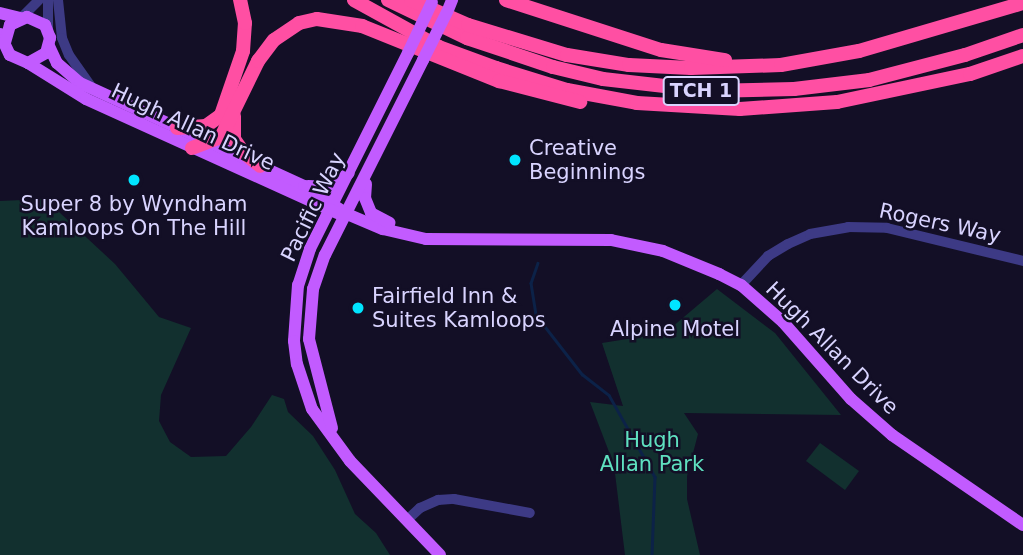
<!DOCTYPE html>
<style>
body{margin:0}
#map{position:relative;width:1023px;height:555px;overflow:hidden;background:#130f26;font-family:"DejaVu Sans",sans-serif}
div>[style]{position:absolute}
.green>*{inset:0;background:#12302f}
.stream>*{height:2.5px;margin:-1.25px;padding:0 1.25px;transform-origin:1.25px;border-radius:1.25px;background:#0c2248}
.minor>*{height:10px;margin:-5px;padding:0 5px;transform-origin:5px;border-radius:5px;background:#3d3a85}
.major>*{height:12px;margin:-6px;padding:0 6px;transform-origin:6px;border-radius:6px;background:#c25bff}
.highway>*{height:14px;margin:-7px;padding:0 7px;transform-origin:7px;border-radius:7px;background:#ff4fa3}
.major-bridge>*{height:12px;margin:-6px;padding:0 6px;transform-origin:6px;border-radius:6px;background:#c25bff}
.dots>*{width:19px;height:19px;translate:-50% -50%;box-sizing:border-box;border:4px solid #130f26;border-radius:50%}
span{translate:-50% -50%;white-space:nowrap;text-align:center;line-height:1.15;-webkit-text-stroke:5px #130f26;paint-order:stroke}
.shield-label span{padding:2px 5px;background:#130f26;border:2px solid;border-radius:5px;-webkit-text-stroke-width:0}
.shield-label{font-size:19px;color:#d9d4ff;font-weight:700}
.street-label{font-size:21px;color:#d9d4ff}
.poi-label{font-size:21px;color:#d9d4ff}
.left{translate:0 -50%;text-align:left}
.park-label{font-size:21px;color:#5fe0c0}
</style>
<div id="map">
<div class="green">
<i style="clip-path:polygon(45px 199px,115px 264px,159px 317px,191px 328px,161px 395px,159px 421px,170px 442px,191px 457px,226px 456px,251px 427px,272px 395px,284px 399px,288px 412px,313px 436px,335px 470px,355px 514px,376px 533px,390px 555px,0 555px,0 201px)"></i>
<i style="clip-path:polygon(717px 289px,775px 333px,841px 415px,684px 413px,698px 434px,687px 476px,687px 499px,700px 555px,625px 555px,614px 465px,590px 402px,623px 406px,602px 343px,665px 333px)"></i>
<i style="clip-path:polygon(820px 443px,859px 471px,845px 490px,806px 461px)"></i>
</div>
<div class="stream">
<i style="left:538px;top:263px;width:21px;rotate:109deg"></i>
<i style="left:531px;top:283px;width:32px;rotate:81deg"></i>
<i style="left:536px;top:315px;width:75px;rotate:52.1deg"></i>
<i style="left:582px;top:374px;width:34px;rotate:38deg"></i>
<i style="left:609px;top:395px;width:94px;rotate:60.7deg"></i>
<i style="left:655px;top:477px;width:78px;rotate:92.2deg"></i>
</div>
<div class="minor">
<i style="left:58px;top:0;width:38px;rotate:84deg"></i>
<i style="left:62px;top:38px;width:18px;rotate:68deg"></i>
<i style="left:69px;top:55px;width:38px;rotate:55deg"></i>
<i style="left:21px;top:18px;width:25px;rotate:-45deg"></i>
<i style="left:48px;top:30px;width:30px;rotate:-90deg"></i>
<i style="left:741px;top:285px;width:40px;rotate:-47deg"></i>
<i style="left:768px;top:256px;width:23px;rotate:-31deg"></i>
<i style="left:788px;top:244px;width:24px;rotate:-24deg"></i>
<i style="left:810px;top:234px;width:39px;rotate:-10deg"></i>
<i style="left:848px;top:227px;width:39px;rotate:1deg"></i>
<i style="left:887px;top:228px;width:140px;rotate:13.6deg"></i>
<i style="left:407px;top:520px;width:18px;rotate:-43deg"></i>
<i style="left:420px;top:508px;width:20px;rotate:-24deg"></i>
<i style="left:438px;top:500px;width:16px;rotate:-4deg"></i>
<i style="left:454px;top:499px;width:77px;rotate:10.4deg"></i>
</div>
<div class="major">
<i style="left:448px;top:10px;width:11px;rotate:-68deg"></i>
<i style="left:0;top:13px;width:21px;rotate:14deg"></i>
<i style="left:0;top:34px;width:23px;rotate:65deg"></i>
<i style="left:10px;top:55px;width:20px;rotate:24deg"></i>
<i style="left:28px;top:63px;width:21px;rotate:-29deg"></i>
<i style="left:46px;top:53px;width:16px;rotate:-75deg"></i>
<i style="left:50px;top:38px;width:14px;rotate:-111deg"></i>
<i style="left:45px;top:25px;width:20px;rotate:-156deg"></i>
<i style="left:27px;top:17px;width:19px;rotate:155deg"></i>
<i style="left:10px;top:25px;width:19px;rotate:106deg"></i>
<i style="left:49px;top:46px;width:19px;rotate:65deg"></i>
<i style="left:57px;top:63px;width:30px;rotate:41deg"></i>
<i style="left:80px;top:83px;width:247px;rotate:24.7deg"></i>
<i style="left:304px;top:186px;width:51px;rotate:33.1deg"></i>
<i style="left:347px;top:214px;width:39px;rotate:23deg"></i>
<i style="left:383px;top:229px;width:44px;rotate:13.1deg"></i>
<i style="left:426px;top:239px;width:185px;rotate:0.3deg"></i>
<i style="left:611px;top:240px;width:53px;rotate:11.9deg"></i>
<i style="left:663px;top:251px;width:61px;rotate:22.3deg"></i>
<i style="left:719px;top:274px;width:25px;rotate:27deg"></i>
<i style="left:741px;top:285px;width:56px;rotate:41.4deg"></i>
<i style="left:783px;top:322px;width:103px;rotate:48.6deg"></i>
<i style="left:851px;top:399px;width:55px;rotate:41.3deg"></i>
<i style="left:892px;top:435px;width:159px;rotate:34.5deg"></i>
<i style="left:408px;top:53px;width:219px;rotate:116.6deg"></i>
<i style="left:310px;top:249px;width:38px;rotate:108deg"></i>
<i style="left:298px;top:285px;width:56px;rotate:94.1deg"></i>
<i style="left:294px;top:341px;width:23px;rotate:83deg"></i>
<i style="left:297px;top:364px;width:47px;rotate:71.6deg"></i>
<i style="left:312px;top:409px;width:64px;rotate:53.8deg"></i>
<i style="left:350px;top:461px;width:130px;rotate:46.2deg"></i>
<i style="left:28px;top:63px;width:68px;rotate:31.8deg"></i>
<i style="left:86px;top:99px;width:276px;rotate:24.4deg"></i>
<i style="left:366px;top:184px;width:14px;rotate:94deg"></i>
<i style="left:365px;top:198px;width:16px;rotate:68deg"></i>
<i style="left:371px;top:213px;width:21px;rotate:28deg"></i>
<i style="left:308px;top:186px;width:21px;rotate:3deg"></i>
<i style="left:329px;top:187px;width:24px;rotate:-35deg"></i>
<i style="left:332px;top:428px;width:92px;rotate:-104.5deg"></i>
<i style="left:309px;top:339px;width:50px;rotate:-85.4deg"></i>
<i style="left:313px;top:289px;width:36px;rotate:-71deg"></i>
<i style="left:325px;top:255px;width:218px;rotate:-63.3deg"></i>
</div>
<div class="highway">
<i style="left:354px;top:0;width:97px;rotate:28.9deg"></i>
<i style="left:439px;top:47px;width:61px;rotate:20.2deg"></i>
<i style="left:496px;top:68px;width:74px;rotate:17.2deg"></i>
<i style="left:567px;top:90px;width:71px;rotate:10.5deg"></i>
<i style="left:637px;top:103px;width:103px;rotate:3.3deg"></i>
<i style="left:740px;top:109px;width:97px;rotate:-4.1deg"></i>
<i style="left:837px;top:102px;width:136px;rotate:-11.9deg"></i>
<i style="left:970px;top:74px;width:56px;rotate:-18.8deg"></i>
<i style="left:388px;top:0;width:88px;rotate:25.7deg"></i>
<i style="left:467px;top:38px;width:91px;rotate:18.6deg"></i>
<i style="left:553px;top:67px;width:51px;rotate:13.5deg"></i>
<i style="left:603px;top:79px;width:106px;rotate:6.5deg"></i>
<i style="left:708px;top:91px;width:86px;rotate:-1.3deg"></i>
<i style="left:794px;top:89px;width:76px;rotate:-6.8deg"></i>
<i style="left:869px;top:80px;width:99px;rotate:-14.6deg"></i>
<i style="left:965px;top:55px;width:61px;rotate:-19deg"></i>
<i style="left:411px;top:0;width:62px;rotate:23.7deg"></i>
<i style="left:468px;top:25px;width:103px;rotate:16.9deg"></i>
<i style="left:567px;top:55px;width:63px;rotate:9.2deg"></i>
<i style="left:629px;top:65px;width:62px;rotate:2.8deg"></i>
<i style="left:691px;top:68px;width:90px;rotate:-1.9deg"></i>
<i style="left:781px;top:65px;width:79px;rotate:-10.2deg"></i>
<i style="left:859px;top:51px;width:171px;rotate:-16.3deg"></i>
<i style="left:506px;top:0;width:163px;rotate:17.9deg"></i>
<i style="left:661px;top:50px;width:65px;rotate:8.9deg"></i>
<i style="left:234px;top:116px;width:23px;rotate:90deg"></i>
<i style="left:234px;top:139px;width:16px;rotate:55deg"></i>
<i style="left:243px;top:152px;width:22px;rotate:39deg"></i>
<i style="left:177px;top:128px;width:29px;rotate:-4deg"></i>
<i style="left:206px;top:126px;width:19px;rotate:-36deg"></i>
<i style="left:221px;top:115px;width:68px;rotate:-71deg"></i>
<i style="left:243px;top:51px;width:28px;rotate:-86deg"></i>
<i style="left:245px;top:23px;width:24px;rotate:-102deg"></i>
<i style="left:192px;top:148px;width:31px;rotate:-21deg"></i>
<i style="left:221px;top:137px;width:85px;rotate:-64deg"></i>
<i style="left:258px;top:61px;width:26px;rotate:-53deg"></i>
<i style="left:274px;top:40px;width:30px;rotate:-34deg"></i>
<i style="left:299px;top:23px;width:18px;rotate:-13deg"></i>
<i style="left:317px;top:19px;width:46px;rotate:8.8deg"></i>
<i style="left:362px;top:26px;width:148px;rotate:21.9deg"></i>
<i style="left:499px;top:81px;width:84px;rotate:14.5deg"></i>
</div>
<div class="major-bridge">
<i style="left:408px;top:53px;width:56px;rotate:-64.8deg"></i>
<i style="left:423px;top:60px;width:56px;rotate:-63.4deg"></i>
</div>
<div class="dots">
<i style="left:515px;top:160px;background:#00e5ff"></i>
<i style="left:134px;top:180px;background:#00e5ff"></i>
<i style="left:675px;top:305px;background:#00e5ff"></i>
<i style="left:358px;top:308px;background:#00e5ff"></i>
</div>
<div class="shield-label">
<span style="left:701px;top:91px">TCH 1</span>
</div>
<div class="street-label">
<span style="left:193px;top:127px;rotate:25deg">Hugh Allan Drive</span>
<span style="left:313px;top:207px;rotate:-64deg">Pacific Way</span>
<span style="left:940px;top:223px;rotate:12deg">Rogers Way</span>
<span style="left:832px;top:348px;rotate:45deg">Hugh Allan Drive</span>
</div>
<div class="poi-label">
<span class="left" style="left:529px;top:160px">Creative<br>Beginnings</span>
<span style="left:134px;top:216px">Super 8 by Wyndham<br>Kamloops On The Hill</span>
<span class="left" style="left:372px;top:308px">Fairfield Inn &amp;<br>Suites Kamloops</span>
<span style="left:675px;top:329px">Alpine Motel</span>
</div>
<div class="park-label">
<span style="left:652px;top:452px">Hugh<br>Allan Park</span>
</div>
</div>
